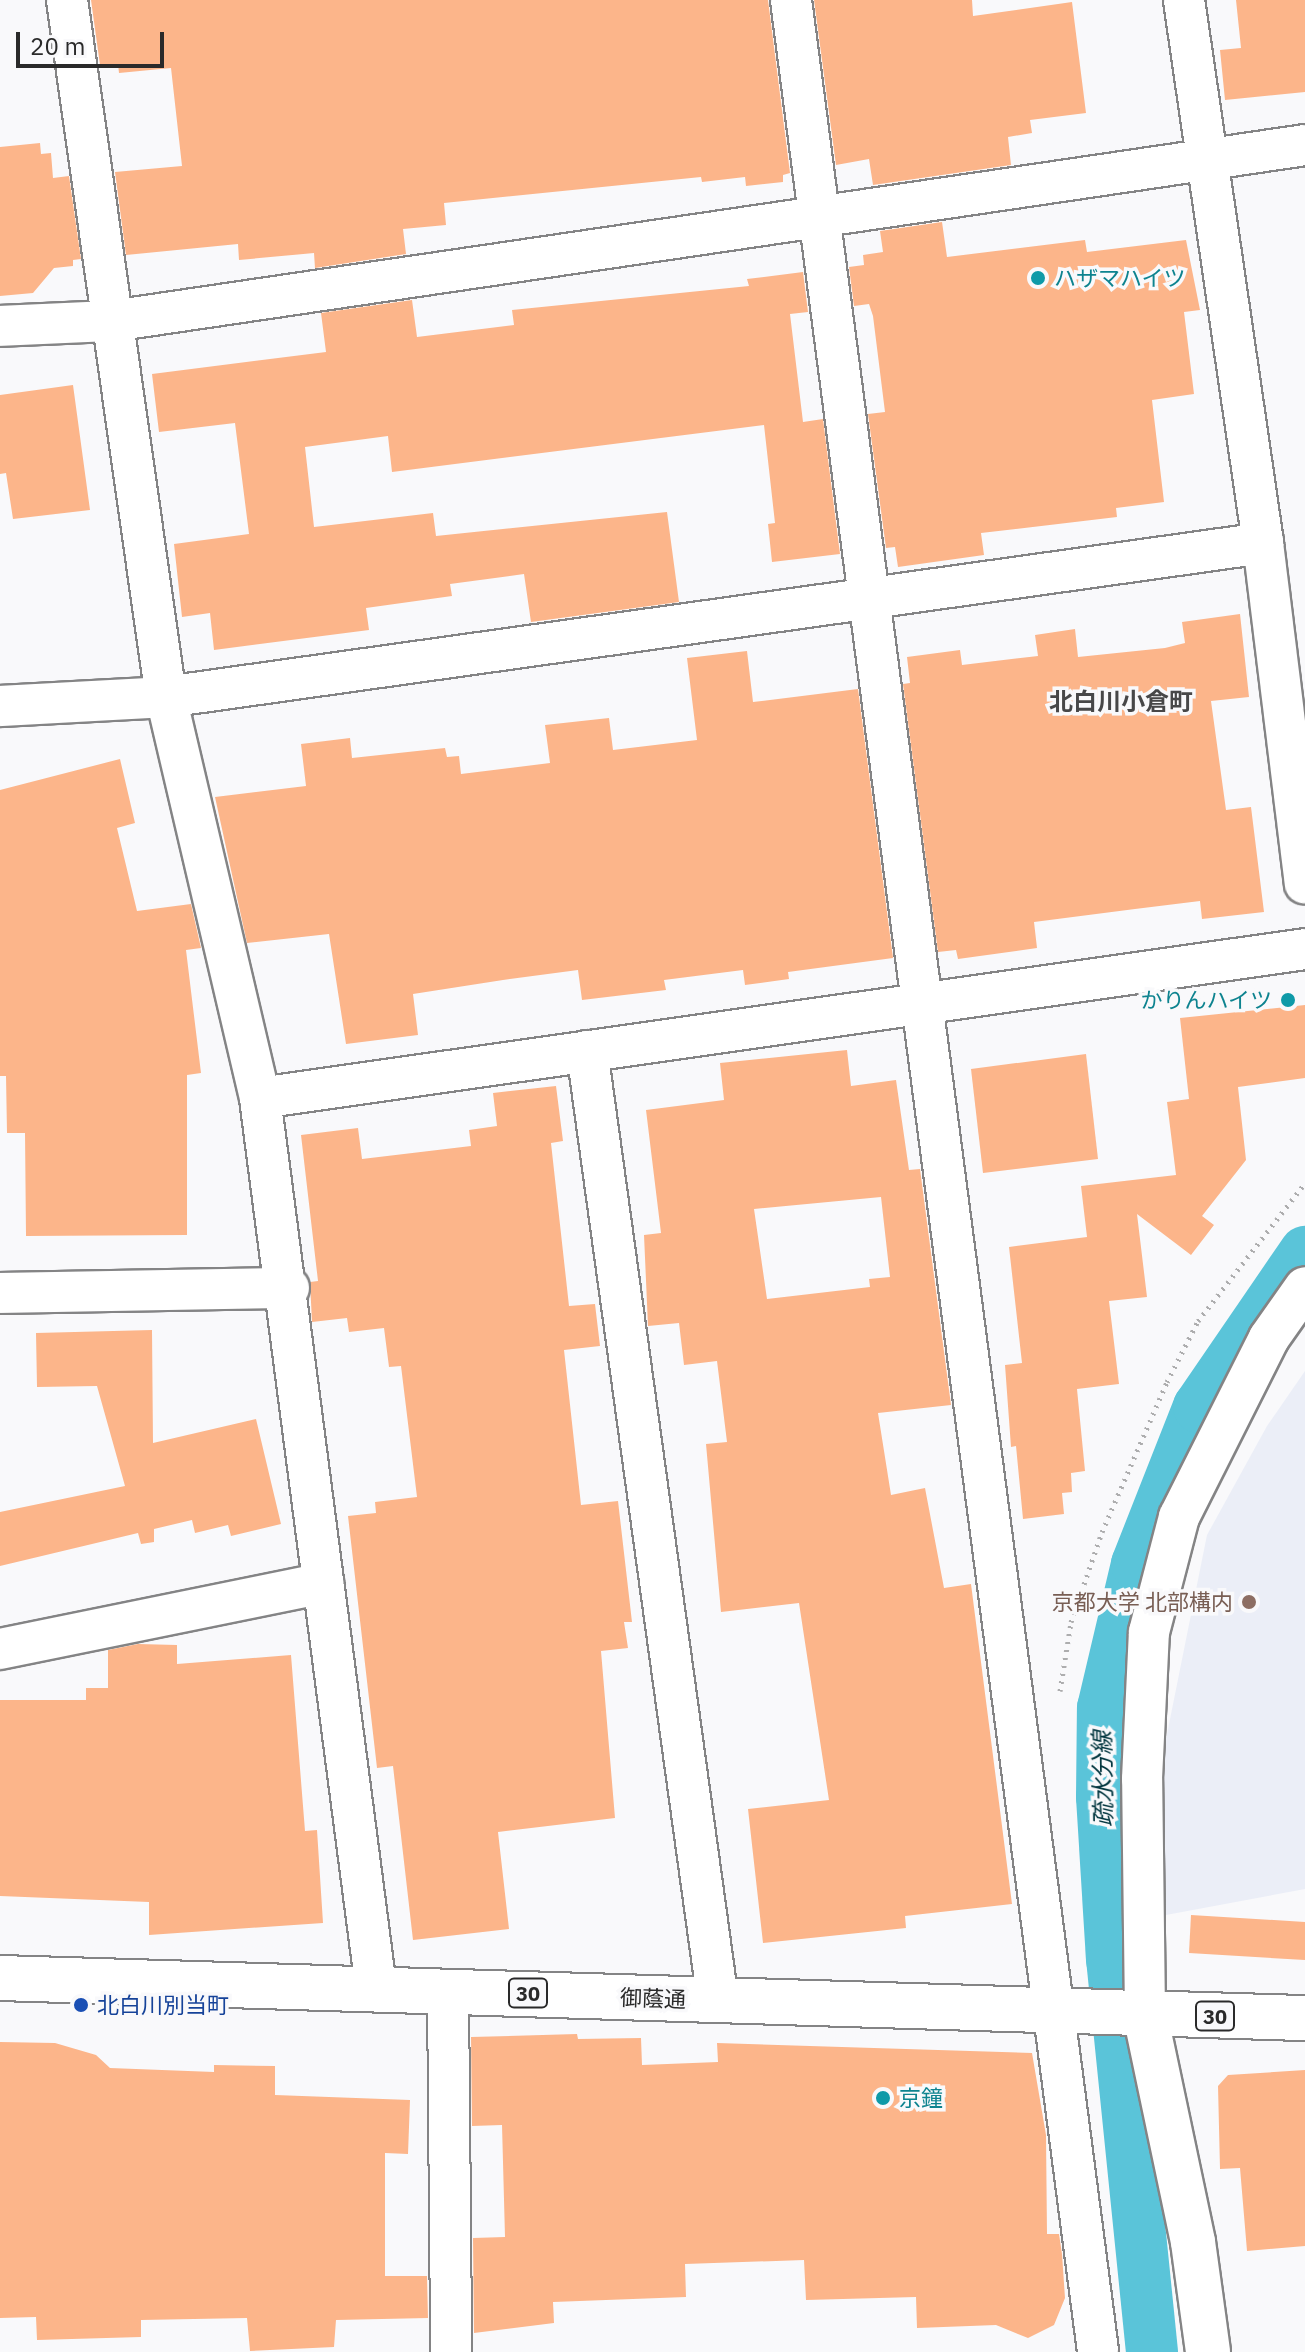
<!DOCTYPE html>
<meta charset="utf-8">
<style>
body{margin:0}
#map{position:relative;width:1305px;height:2352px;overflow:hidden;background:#f9f9fb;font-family:"IBM Plex Sans","Noto Sans JP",sans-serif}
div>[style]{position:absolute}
.built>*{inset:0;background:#ebeef7}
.canal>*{height:52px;margin:-26px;padding:0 26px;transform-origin:26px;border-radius:26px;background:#5ac4d9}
.building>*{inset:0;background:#fcb58a}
.path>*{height:5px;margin-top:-2.5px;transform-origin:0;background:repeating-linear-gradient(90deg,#adadae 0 2px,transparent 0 8px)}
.roads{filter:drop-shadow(2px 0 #848485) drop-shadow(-2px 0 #848485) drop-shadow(0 2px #848485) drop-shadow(0 -2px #848485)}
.street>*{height:40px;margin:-20px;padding:0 20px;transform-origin:20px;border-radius:20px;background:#fff}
.secondary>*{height:44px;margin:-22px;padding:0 22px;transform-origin:22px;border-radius:22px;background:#fff}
.primary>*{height:44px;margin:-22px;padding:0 22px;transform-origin:22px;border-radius:22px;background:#fff}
.dots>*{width:22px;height:22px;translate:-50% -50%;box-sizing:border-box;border:4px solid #f9f9fb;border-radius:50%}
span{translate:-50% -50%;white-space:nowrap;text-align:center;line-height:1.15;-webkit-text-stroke:7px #f9f9fb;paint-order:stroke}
.shield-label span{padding:2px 6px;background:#f9f9fb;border:2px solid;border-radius:6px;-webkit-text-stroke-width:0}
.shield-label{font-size:20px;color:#2a2a2a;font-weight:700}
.culture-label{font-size:22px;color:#0d838f}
.left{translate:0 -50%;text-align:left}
.right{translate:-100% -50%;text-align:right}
.education-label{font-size:22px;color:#785e54}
.street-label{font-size:22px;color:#2a2a2a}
.transit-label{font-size:22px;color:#164399}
.neighbourhood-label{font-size:24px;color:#474748;font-weight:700}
.water-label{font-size:24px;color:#01353e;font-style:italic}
.scale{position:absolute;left:16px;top:32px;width:148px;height:36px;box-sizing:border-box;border:4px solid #2a2a2a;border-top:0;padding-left:10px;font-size:24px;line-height:28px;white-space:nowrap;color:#2a2a2a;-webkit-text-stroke:6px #f9f9fb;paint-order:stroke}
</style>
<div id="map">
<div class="built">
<i style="clip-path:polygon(1305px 1371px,1305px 1889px,1166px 1915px,1163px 1754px,1207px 1535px,1267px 1426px)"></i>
</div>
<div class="canal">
<i style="left:1152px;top:2352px;width:394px;rotate:-95.8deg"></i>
<i style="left:1112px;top:1960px;width:163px;rotate:-93.5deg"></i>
<i style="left:1102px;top:1797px;width:89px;rotate:-89.4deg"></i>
<i style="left:1103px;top:1708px;width:148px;rotate:-76.7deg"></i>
<i style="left:1137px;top:1564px;width:169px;rotate:-68.5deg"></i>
<i style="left:1199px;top:1407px;width:188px;rotate:-55.6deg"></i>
</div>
<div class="building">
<i style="clip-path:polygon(91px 0,768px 0,790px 173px,783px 175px,783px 182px,746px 186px,745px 177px,702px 182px,701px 177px,444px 203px,446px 225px,403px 229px,406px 254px,315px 268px,314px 253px,239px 260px,238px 244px,126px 255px,115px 172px,182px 166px,171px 68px,119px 73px,118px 64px,100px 65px)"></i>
<i style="clip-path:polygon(814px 0,972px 0,973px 16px,1072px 2px,1086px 113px,1030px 120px,1032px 133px,1008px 137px,1011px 165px,873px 185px,869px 159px,836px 165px)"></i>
<i style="clip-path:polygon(1236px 0,1305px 0,1305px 92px,1225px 100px,1220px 50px,1241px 48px)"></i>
<i style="clip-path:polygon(40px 143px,41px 154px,51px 153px,53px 178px,69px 176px,81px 259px,73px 260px,73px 266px,54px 268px,33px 293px,0 296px,0 147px)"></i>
<i style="clip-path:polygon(942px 222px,947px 257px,1085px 240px,1087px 252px,1186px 240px,1200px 310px,1184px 312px,1194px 394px,1152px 400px,1164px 502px,1116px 508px,1117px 517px,981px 533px,984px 555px,898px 567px,895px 547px,886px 548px,868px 414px,885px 412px,873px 316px,869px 304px,854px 306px,849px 267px,864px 265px,863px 255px,883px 252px,880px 231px)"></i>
<i style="clip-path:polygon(803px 272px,808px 312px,790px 314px,803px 422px,823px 419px,840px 554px,772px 562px,768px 524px,775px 523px,764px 425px,392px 472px,388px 436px,305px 447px,314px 527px,433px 513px,436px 536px,667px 512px,679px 602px,531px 622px,524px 574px,450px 584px,452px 596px,366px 608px,369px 630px,214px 650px,210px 613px,182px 617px,174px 544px,249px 534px,235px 423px,159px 432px,152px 374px,326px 352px,321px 313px,412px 300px,417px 337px,514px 325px,512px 310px,749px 286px,747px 279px)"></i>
<i style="clip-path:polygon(73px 385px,90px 510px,13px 519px,6px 473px,0 474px,0 395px)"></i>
<i style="clip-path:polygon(1240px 614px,1249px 697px,1211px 701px,1226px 810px,1251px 807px,1264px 912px,1202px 919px,1200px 901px,1135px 909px,1034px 922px,1037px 948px,958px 959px,956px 950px,938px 952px,903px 684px,910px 683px,907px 657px,960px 650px,962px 665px,1038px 656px,1035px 635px,1075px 629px,1078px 657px,1165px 648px,1185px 643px,1182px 622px)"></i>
<i style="clip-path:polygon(747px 651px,753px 702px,858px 689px,893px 958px,788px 972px,789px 979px,745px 985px,743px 970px,664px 980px,666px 990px,582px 1000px,578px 970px,503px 980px,413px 994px,418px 1035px,346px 1044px,329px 934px,247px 943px,215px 797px,306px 786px,301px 744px,350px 738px,352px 758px,445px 748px,447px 757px,459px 756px,461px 774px,550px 763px,545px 725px,609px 718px,613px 750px,697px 740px,687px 658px)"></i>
<i style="clip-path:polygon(120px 759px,135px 823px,117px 828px,137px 911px,191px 904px,201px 948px,186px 950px,201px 1073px,187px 1075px,187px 1235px,26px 1236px,25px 1133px,7px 1133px,6px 1076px,0 1076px,0 790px)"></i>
<i style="clip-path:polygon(1305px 1005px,1305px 1078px,1238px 1087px,1246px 1160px,1202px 1216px,1214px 1225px,1191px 1255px,1137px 1214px,1147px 1297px,1109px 1301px,1119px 1384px,1077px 1389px,1085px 1471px,1071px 1473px,1072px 1492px,1062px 1493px,1064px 1514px,1023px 1519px,1016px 1446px,1011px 1447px,1005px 1365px,1022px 1363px,1009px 1247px,1087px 1237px,1081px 1186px,1176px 1175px,1167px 1102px,1189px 1099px,1180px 1018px)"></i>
<i style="clip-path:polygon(evenodd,847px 1050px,851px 1086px,896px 1080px,909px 1170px,920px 1169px,951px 1405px,878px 1413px,891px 1495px,925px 1488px,944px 1588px,971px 1584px,1012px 1904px,905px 1916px,906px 1928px,763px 1943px,748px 1809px,829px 1800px,799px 1603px,721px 1612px,706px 1444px,727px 1442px,717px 1361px,684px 1365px,679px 1323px,648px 1326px,644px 1235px,661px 1233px,646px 1110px,724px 1100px,720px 1063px,847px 1050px,881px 1197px,890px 1277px,869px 1279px,870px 1287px,767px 1299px,754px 1209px,881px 1197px)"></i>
<i style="clip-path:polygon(1086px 1054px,1098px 1159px,983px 1173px,971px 1069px)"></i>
<i style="clip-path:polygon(556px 1086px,563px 1141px,551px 1143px,569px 1306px,595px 1304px,600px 1346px,564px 1350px,581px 1505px,618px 1501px,632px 1622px,624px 1622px,628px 1648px,601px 1651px,615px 1818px,498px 1832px,509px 1929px,413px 1940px,393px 1766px,377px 1768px,348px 1516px,376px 1513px,375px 1502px,417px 1497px,401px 1366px,389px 1367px,384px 1328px,349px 1332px,347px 1318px,312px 1322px,310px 1282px,318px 1281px,301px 1135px,358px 1128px,362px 1159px,471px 1146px,469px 1130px,497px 1126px,493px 1093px)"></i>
<i style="clip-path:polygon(152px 1330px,153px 1443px,256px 1419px,281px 1524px,231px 1536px,228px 1525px,195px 1533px,192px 1520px,154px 1529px,154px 1542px,141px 1544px,138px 1533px,0 1566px,0 1512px,125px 1486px,97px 1386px,37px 1387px,36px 1333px)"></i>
<i style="clip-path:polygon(138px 1644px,177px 1645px,177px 1664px,291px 1655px,305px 1831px,317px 1830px,323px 1923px,149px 1935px,149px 1902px,0 1896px,0 1700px,86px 1700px,86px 1688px,108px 1688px,108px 1650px)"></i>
<i style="clip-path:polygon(1191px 1915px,1305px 1922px,1305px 1960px,1189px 1953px)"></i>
<i style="clip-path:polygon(577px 2034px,578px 2039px,641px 2038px,642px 2065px,718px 2062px,717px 2043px,1032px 2053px,1046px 2135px,1047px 2234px,1059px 2234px,1062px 2254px,1065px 2298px,1054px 2325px,1028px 2338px,996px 2325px,917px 2328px,916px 2297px,806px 2300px,804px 2260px,685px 2264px,686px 2297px,553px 2302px,554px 2323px,474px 2333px,473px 2238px,505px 2237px,502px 2125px,472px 2126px,471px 2037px)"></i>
<i style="clip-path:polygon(0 2042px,55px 2043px,96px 2055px,110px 2068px,214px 2072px,214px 2065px,275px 2066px,275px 2095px,410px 2100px,408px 2154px,385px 2153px,385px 2276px,427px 2276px,428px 2318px,336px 2320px,334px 2347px,250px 2351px,247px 2318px,141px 2320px,141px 2337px,37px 2340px,36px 2317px,0 2318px)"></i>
<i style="clip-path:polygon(1305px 2070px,1305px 2246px,1247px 2251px,1240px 2168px,1220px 2169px,1218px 2086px,1228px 2075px)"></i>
</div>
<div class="path">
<i style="left:1060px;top:1691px;width:70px;rotate:-80.9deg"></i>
<i style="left:1071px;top:1622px;width:95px;rotate:-71deg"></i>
<i style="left:1102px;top:1532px;width:163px;rotate:-66.6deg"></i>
<i style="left:1167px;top:1382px;width:68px;rotate:-63.1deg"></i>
<i style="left:1198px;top:1321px;width:175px;rotate:-52.2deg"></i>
</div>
<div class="roads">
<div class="street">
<i style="left:67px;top:0;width:704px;rotate:81.92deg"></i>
<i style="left:166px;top:697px;width:412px;rotate:76.8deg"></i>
<i style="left:260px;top:1098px;width:897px;rotate:82.57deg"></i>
<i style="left:791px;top:0;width:2372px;rotate:82.56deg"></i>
<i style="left:1184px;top:0;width:549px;rotate:81.72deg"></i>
<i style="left:1263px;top:543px;width:343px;rotate:83deg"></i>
<i style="left:0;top:326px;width:112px;rotate:-2.6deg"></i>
<i style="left:112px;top:321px;width:1206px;rotate:-8.39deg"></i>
<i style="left:0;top:706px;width:166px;rotate:-3.1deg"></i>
<i style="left:166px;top:697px;width:1108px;rotate:-7.99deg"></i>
<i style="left:587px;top:1051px;width:959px;rotate:82.15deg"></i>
<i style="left:260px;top:1098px;width:1056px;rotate:-8.11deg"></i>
<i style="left:0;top:1293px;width:289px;rotate:-1deg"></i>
<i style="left:0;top:1649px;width:330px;rotate:-11.5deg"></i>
<i style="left:448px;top:1990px;width:362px;rotate:89.5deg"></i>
<i style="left:1145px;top:2014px;width:235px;rotate:-90.7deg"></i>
<i style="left:1142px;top:1779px;width:147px;rotate:-87.3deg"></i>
<i style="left:1149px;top:1632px;width:119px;rotate:-75.4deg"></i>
<i style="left:1179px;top:1517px;width:200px;rotate:-63.3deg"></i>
<i style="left:1269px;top:1338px;width:62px;rotate:-54.8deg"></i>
</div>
<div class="secondary">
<i style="left:1145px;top:2014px;width:233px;rotate:78.1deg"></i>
<i style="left:1193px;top:2242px;width:111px;rotate:82.2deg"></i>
</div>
<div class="primary">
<i style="left:0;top:1978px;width:1306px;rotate:1.76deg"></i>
</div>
</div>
<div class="dots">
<i style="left:1038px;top:278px;background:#0f9aa8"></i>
<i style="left:1288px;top:1000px;background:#0f9aa8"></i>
<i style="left:1249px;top:1602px;background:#8d6e63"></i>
<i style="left:81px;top:2005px;background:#1a4fb4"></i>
<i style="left:883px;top:2098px;background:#0f9aa8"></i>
</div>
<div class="shield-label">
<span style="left:528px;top:1993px">30</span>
<span style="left:1215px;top:2016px">30</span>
</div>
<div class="culture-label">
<span class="left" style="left:1054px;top:278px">ハザマハイツ</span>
<span class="right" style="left:1272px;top:1000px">かりんハイツ</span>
<span class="left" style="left:899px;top:2098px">京鐘</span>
</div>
<div class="education-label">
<span class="right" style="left:1233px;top:1602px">京都大学 北部構内</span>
</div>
<div class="street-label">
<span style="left:653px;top:1998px;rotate:2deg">御蔭通</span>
</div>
<div class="transit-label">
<span class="left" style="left:97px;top:2005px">北白川別当町</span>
</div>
<div class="neighbourhood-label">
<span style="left:1121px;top:702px">北白川小倉町</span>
</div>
<div class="water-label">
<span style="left:1103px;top:1779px;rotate:-91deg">疏水分線</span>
</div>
<div class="scale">20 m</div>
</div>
